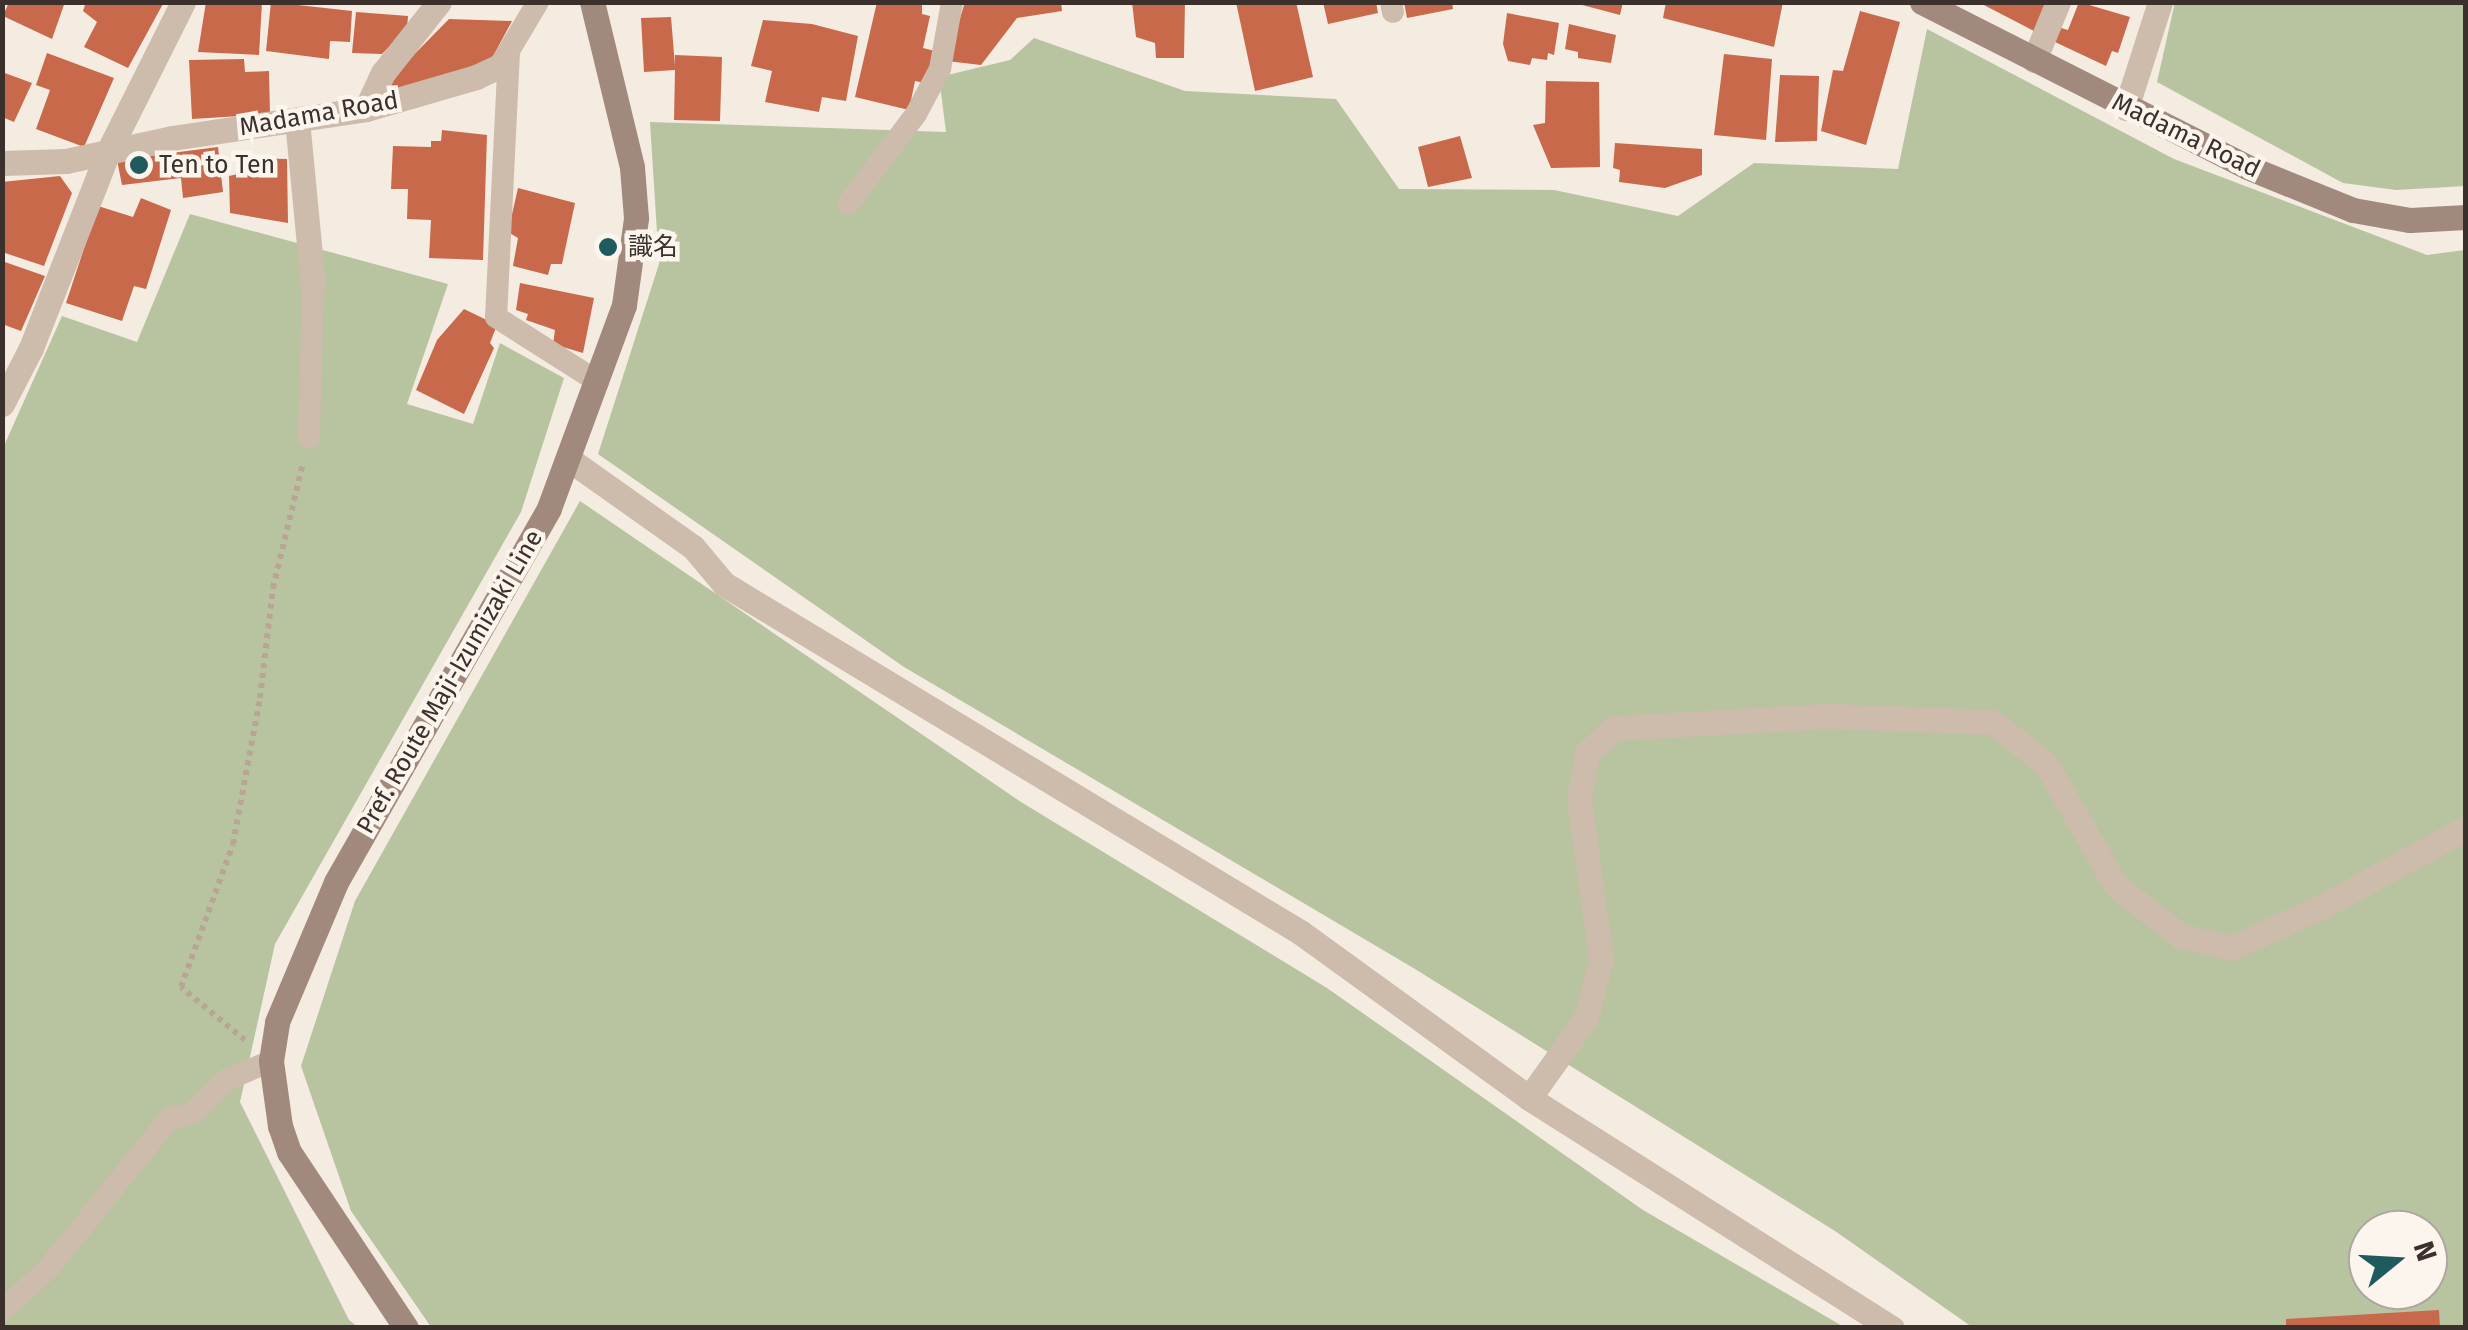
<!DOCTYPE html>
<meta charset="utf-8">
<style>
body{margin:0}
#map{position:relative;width:2468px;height:1330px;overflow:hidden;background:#f4ebe1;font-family:"Fira Sans","Noto Sans JP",sans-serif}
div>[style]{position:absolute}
.green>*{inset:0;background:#b8c4a0}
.building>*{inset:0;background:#c8694b}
.path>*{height:6px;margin-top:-3px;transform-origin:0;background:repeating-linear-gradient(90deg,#b9a596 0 5px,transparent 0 10px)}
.lane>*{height:22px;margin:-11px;padding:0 11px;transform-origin:11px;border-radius:11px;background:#cdbbac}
.street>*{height:25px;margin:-12.5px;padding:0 12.5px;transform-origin:12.5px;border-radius:12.5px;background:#cdbbac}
.secondary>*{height:25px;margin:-12.5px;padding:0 12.5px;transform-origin:12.5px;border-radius:12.5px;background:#a18a7d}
.dots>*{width:28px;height:28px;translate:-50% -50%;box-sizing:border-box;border:5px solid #fbf5ee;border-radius:50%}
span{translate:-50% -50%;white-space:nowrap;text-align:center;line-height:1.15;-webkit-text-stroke:9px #fbf5ee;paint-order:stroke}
.street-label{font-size:25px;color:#3b302b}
.poi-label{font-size:25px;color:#3b302b}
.left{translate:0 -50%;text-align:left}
.frame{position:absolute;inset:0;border:5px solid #3b302b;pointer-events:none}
.north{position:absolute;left:2348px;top:1210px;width:100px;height:100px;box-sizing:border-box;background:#fbf5ee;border:2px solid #aea6a0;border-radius:50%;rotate:72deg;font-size:28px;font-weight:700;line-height:40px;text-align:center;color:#3b302b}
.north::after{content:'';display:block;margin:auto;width:35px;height:45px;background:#1f5a5e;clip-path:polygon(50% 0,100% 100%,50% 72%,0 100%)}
</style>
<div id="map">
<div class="green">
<i style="clip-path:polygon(2175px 2px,2465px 3px,2465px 186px,2396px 190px,2343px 183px,2157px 82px)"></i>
<i style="clip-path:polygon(evenodd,1927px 29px,2174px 159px,2427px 255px,2465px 250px,2465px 1327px,1972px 1327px,1835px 1231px,1415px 969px,904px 667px,598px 454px,659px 264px,650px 122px,946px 132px,939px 77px,1010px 60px,1034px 38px,1185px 91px,1336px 99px,1399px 189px,1554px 190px,1678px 216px,1754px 163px,1898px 169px,1927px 29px,2368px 1230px,2428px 1230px,2428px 1290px,2368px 1290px,2368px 1230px)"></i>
<i style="clip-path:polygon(190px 214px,448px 284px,407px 404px,473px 424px,500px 343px,564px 378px,521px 512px,275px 944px,240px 1102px,349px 1320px,358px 1327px,3px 1328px,3px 448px,62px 316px,137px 342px)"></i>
<i style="clip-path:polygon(580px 501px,1021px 802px,1327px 988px,1643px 1210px,1844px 1327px,431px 1327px,351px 1211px,301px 1066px,355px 901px)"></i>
</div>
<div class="building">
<i style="clip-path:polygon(9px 2px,65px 2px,52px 39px,3px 16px)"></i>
<i style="clip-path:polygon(86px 2px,164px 2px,128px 68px,84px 47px,97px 22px,83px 11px)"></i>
<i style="clip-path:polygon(206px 2px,262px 2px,259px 55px,198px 52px)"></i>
<i style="clip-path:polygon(271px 2px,352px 11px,350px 42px,330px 41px,329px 59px,266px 51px)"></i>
<i style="clip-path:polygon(877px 2px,922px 3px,922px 14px,930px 16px,923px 48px,935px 51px,925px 83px,915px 81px,909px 110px,855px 97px)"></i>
<i style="clip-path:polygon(965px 2px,1061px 2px,1062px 11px,1017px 18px,981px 65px,947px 61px)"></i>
<i style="clip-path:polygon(1132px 2px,1185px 2px,1184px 58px,1156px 58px,1155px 43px,1136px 37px)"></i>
<i style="clip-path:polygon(1236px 2px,1296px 2px,1313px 77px,1255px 91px)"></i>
<i style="clip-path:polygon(1323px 2px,1376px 2px,1378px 13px,1328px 24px)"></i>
<i style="clip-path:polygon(1404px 2px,1452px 2px,1453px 9px,1407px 18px)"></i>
<i style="clip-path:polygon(1571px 2px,1623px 2px,1620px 15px)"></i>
<i style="clip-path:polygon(1666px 2px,1783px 2px,1774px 47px,1663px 18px)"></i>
<i style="clip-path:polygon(2079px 2px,2130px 17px,2118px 53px,2112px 51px,2106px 66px,2055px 42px,2061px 28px,2068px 30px)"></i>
<i style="clip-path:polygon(1980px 3px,2047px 3px,2034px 31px)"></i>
<i style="clip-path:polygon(1860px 11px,1900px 22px,1866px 145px,1821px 131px,1833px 70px,1843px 71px)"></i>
<i style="clip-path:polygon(356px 12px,408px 16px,407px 29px,382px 54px,352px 53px)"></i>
<i style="clip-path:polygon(1507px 13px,1559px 23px,1554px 55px,1548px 53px,1547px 60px,1532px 58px,1530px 65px,1508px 61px,1503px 44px)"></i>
<i style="clip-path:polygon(671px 17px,675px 66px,675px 55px,722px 57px,720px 121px,674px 120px,675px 70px,644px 72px,641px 18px)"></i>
<i style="clip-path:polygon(449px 19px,512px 21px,490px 62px,387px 96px,392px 77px)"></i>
<i style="clip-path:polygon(763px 20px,812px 24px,858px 36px,846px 101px,822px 97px,819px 112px,765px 102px,772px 71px,751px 66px)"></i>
<i style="clip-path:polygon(1569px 24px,1616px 35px,1611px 63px,1578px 58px,1578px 52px,1565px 49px)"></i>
<i style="clip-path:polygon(47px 53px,114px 78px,84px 147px,36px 129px,50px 90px,36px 85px)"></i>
<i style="clip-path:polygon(1724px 54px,1772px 59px,1766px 140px,1714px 135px)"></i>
<i style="clip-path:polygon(244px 59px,245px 72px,269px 71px,270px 114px,192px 119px,189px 60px)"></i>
<i style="clip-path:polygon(2px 72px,32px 83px,14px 122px,2px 117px)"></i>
<i style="clip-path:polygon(1780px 75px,1819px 76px,1817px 141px,1775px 142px)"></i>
<i style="clip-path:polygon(1546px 81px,1599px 82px,1600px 167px,1551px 168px,1533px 125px,1545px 123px)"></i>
<i style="clip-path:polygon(442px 130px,487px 135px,483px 260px,429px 258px,431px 220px,407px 219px,408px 189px,391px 189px,393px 146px,431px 147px,431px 141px,441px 141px)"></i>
<i style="clip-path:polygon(1460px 136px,1472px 178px,1428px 187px,1418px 147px)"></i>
<i style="clip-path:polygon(1615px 143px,1702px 149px,1702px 175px,1665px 188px,1619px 182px,1620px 170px,1613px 168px)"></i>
<i style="clip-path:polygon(218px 147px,223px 192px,183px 198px,181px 178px,122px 185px,117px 160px)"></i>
<i style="clip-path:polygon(238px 158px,287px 159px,288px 223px,230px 213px,229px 176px,238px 174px)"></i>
<i style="clip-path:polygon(60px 176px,72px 193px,44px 266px,2px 252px,2px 182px)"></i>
<i style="clip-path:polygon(518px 188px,575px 203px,562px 264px,551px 264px,548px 275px,513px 266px,518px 238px,508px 232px)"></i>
<i style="clip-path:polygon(141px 198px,171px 210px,146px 289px,134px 286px,122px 321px,66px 303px,98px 206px,133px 217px)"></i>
<i style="clip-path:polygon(2px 261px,45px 276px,21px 331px,2px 324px)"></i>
<i style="clip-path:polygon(520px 283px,594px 298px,583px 353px,553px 344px,555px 330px,526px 320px,528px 314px,516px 310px)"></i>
<i style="clip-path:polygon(464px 309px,497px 325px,490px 343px,494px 348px,464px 414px,416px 390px,437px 340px)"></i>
<i style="clip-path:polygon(2439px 1310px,2440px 1328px,2286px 1328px,2286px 1319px)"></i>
</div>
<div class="path">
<i style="left:245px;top:1040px;width:83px;rotate:-140.4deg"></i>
<i style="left:181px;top:987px;width:152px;rotate:-70deg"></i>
<i style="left:233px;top:844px;width:148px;rotate:-79.5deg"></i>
<i style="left:260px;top:698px;width:111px;rotate:-83.3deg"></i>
<i style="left:273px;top:588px;width:129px;rotate:-76.5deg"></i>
</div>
<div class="lane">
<i style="left:1391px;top:2px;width:10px;rotate:79deg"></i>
<i style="left:509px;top:52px;width:265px;rotate:92.8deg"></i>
<i style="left:496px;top:317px;width:121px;rotate:32.5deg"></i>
<i style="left:501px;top:64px;width:72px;rotate:-59.2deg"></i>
<i style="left:848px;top:204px;width:113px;rotate:-52.9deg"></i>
<i style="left:916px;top:114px;width:51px;rotate:-61.9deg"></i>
<i style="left:940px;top:69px;width:68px;rotate:-79.8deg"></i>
<i style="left:309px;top:438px;width:151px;rotate:-88.5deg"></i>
<i style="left:2px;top:1311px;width:62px;rotate:-42.4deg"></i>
<i style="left:48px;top:1269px;width:193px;rotate:-51.1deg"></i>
<i style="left:169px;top:1119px;width:25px;rotate:-14deg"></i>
<i style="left:193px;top:1113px;width:47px;rotate:-45deg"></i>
<i style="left:226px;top:1080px;width:49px;rotate:-22.9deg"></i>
</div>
<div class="street">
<i style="left:2034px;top:60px;width:63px;rotate:-67.5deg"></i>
<i style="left:2126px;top:108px;width:111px;rotate:-72.2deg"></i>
<i style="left:366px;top:109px;width:40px;rotate:-65deg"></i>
<i style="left:383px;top:73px;width:90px;rotate:-51.7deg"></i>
<i style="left:297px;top:120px;width:168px;rotate:84.5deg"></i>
<i style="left:2px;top:163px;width:64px;rotate:-1.8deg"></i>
<i style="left:66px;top:161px;width:108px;rotate:-12.2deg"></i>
<i style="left:172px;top:138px;width:196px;rotate:-8.5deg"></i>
<i style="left:366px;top:109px;width:115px;rotate:-16.2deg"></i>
<i style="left:476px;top:77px;width:26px;rotate:-25deg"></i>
<i style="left:2px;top:404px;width:63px;rotate:-62.6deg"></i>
<i style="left:31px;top:348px;width:208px;rotate:-68.6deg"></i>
<i style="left:107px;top:154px;width:170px;rotate:-63.4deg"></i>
<i style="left:570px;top:460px;width:151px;rotate:35.3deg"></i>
<i style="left:693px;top:547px;width:48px;rotate:50deg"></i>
<i style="left:724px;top:584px;width:673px;rotate:31.14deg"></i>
<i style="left:1300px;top:932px;width:283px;rotate:35.9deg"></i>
<i style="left:1529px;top:1098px;width:430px;rotate:32.4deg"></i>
<i style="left:1529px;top:1098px;width:98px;rotate:-54.5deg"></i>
<i style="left:1586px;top:1018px;width:61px;rotate:-75.7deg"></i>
<i style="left:1601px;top:959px;width:162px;rotate:-97.8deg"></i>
<i style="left:1579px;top:798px;width:46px;rotate:-79.9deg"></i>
<i style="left:1587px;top:753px;width:37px;rotate:-43deg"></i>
<i style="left:1614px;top:728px;width:214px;rotate:-3.2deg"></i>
<i style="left:1828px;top:716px;width:164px;rotate:2.1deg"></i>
<i style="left:1992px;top:722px;width:68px;rotate:37.9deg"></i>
<i style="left:2046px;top:764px;width:142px;rotate:60deg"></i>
<i style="left:2117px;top:887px;width:81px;rotate:37.4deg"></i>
<i style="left:2181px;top:936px;width:51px;rotate:13.5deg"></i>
<i style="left:2231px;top:948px;width:101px;rotate:-24.5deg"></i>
<i style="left:2323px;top:906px;width:163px;rotate:-28.6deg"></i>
</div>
<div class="secondary">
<i style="left:1922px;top:2px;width:364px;rotate:26.9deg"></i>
<i style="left:2247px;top:167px;width:114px;rotate:22.1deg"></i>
<i style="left:2353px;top:210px;width:58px;rotate:10deg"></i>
<i style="left:2410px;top:220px;width:56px;rotate:-3.1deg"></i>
<i style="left:406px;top:1328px;width:211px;rotate:-123.6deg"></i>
<i style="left:289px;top:1152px;width:28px;rotate:-109deg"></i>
<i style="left:280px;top:1126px;width:66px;rotate:-97.9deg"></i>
<i style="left:271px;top:1061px;width:39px;rotate:-81deg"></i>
<i style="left:277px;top:1022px;width:152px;rotate:-67.1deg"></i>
<i style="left:336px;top:882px;width:430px;rotate:-60.3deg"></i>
<i style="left:549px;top:508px;width:216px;rotate:-69.7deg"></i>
<i style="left:624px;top:305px;width:88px;rotate:-82.1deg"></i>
<i style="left:636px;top:218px;width:51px;rotate:-94.5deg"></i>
<i style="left:632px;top:167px;width:170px;rotate:-103.6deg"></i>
</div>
<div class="dots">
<i style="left:139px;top:165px;background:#1f5a5e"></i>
<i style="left:608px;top:247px;background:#1f5a5e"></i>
</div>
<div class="street-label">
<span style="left:319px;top:114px;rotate:-10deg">Madama Road</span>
<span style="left:2186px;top:136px;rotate:26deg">Madama Road</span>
<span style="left:450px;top:682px;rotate:-60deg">Pref. Route Maji-Izumizaki Line</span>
</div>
<div class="poi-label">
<span class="left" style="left:159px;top:165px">Ten to Ten</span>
<span class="left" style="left:628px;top:247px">識名</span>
</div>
<div class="frame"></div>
<div class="north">N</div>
</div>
